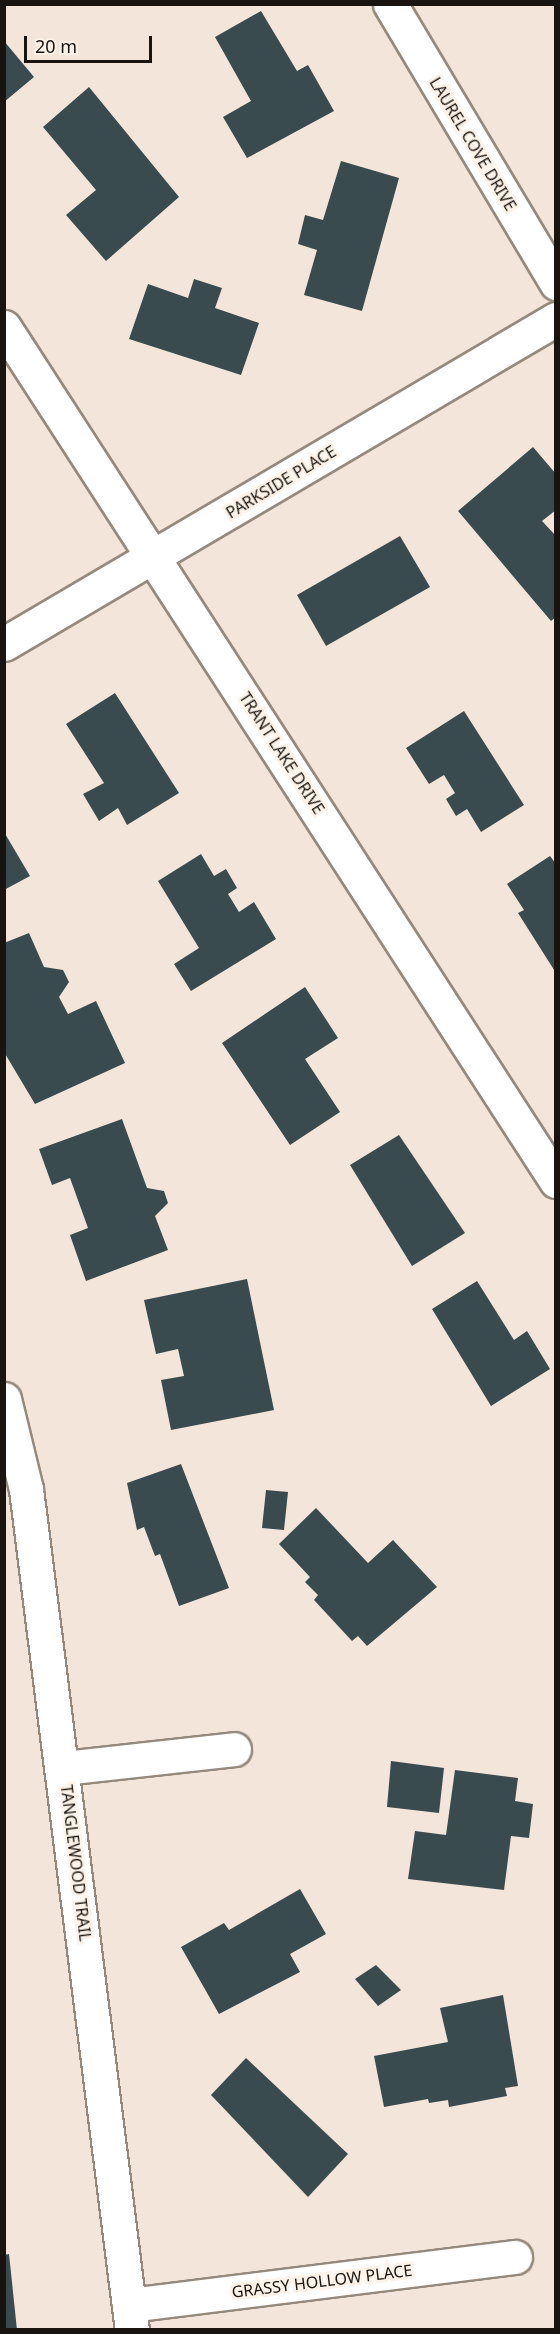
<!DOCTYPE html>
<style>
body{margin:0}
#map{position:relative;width:560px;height:2334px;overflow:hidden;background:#f3e5d9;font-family:"Noto Sans",sans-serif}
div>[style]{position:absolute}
.building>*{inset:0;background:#3a4b4f}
.roads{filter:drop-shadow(2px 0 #95897d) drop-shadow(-2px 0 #95897d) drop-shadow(0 2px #95897d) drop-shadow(0 -2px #95897d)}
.minor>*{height:33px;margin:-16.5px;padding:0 16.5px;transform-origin:16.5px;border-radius:16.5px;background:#fff}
span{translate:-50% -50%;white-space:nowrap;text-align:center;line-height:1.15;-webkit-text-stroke:6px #fef3e9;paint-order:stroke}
.street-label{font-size:16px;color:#191410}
.frame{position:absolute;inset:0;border:6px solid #191410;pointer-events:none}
.scale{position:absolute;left:24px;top:36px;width:128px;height:27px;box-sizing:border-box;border:3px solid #191410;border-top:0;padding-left:8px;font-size:18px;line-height:21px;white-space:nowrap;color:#191410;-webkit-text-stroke:4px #fef3e9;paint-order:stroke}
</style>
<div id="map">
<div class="building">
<i style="clip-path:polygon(261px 11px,297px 71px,308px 65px,334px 111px,247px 158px,223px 117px,251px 101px,215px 37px)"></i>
<i style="clip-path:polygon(4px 41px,34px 77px,4px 102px)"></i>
<i style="clip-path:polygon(89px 87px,179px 197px,106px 261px,66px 215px,96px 190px,43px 127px)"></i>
<i style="clip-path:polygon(341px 161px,399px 178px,362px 311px,304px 295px,317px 250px,298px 244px,305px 215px,323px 220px)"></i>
<i style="clip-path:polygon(194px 279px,222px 288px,215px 308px,259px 323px,241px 375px,129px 339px,148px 284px,188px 298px)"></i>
<i style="clip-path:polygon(533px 447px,556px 474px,556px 510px,542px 521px,556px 536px,556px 617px,551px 621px,458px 511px)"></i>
<i style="clip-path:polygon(400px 536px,430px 587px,326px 646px,297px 595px)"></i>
<i style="clip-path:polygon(115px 693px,179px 793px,127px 825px,118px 808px,99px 821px,83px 794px,104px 783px,66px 724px)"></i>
<i style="clip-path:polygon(464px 711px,524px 805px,481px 832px,467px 809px,456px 816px,446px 799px,455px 793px,444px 775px,429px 784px,406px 748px)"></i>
<i style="clip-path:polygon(4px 832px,30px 876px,4px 890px)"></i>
<i style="clip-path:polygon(201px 854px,214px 876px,226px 869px,237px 888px,228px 894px,239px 912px,254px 902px,276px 939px,191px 991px,174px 964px,199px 948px,158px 881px)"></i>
<i style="clip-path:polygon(550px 856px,556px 864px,556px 973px,518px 913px,524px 910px,507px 884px)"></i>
<i style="clip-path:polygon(29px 933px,44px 967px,63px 970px,69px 982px,59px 997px,68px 1014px,96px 1001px,125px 1063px,35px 1104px,4px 1052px,4px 943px)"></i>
<i style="clip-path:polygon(305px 987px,338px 1038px,305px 1059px,340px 1112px,290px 1145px,222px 1043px)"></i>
<i style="clip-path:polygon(122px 1119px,147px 1188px,164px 1191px,168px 1203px,155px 1216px,168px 1250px,86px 1281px,70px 1235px,88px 1228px,70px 1178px,52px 1185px,39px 1149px)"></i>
<i style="clip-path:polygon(399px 1135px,465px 1233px,412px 1266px,350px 1165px)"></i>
<i style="clip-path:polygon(247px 1279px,274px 1410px,171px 1430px,161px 1380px,184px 1376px,178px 1349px,156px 1354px,144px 1300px)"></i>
<i style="clip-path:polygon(477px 1281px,514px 1340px,527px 1331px,550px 1369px,491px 1406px,432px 1309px)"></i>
<i style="clip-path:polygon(181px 1464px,229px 1588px,179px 1606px,160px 1554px,155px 1556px,144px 1527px,137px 1530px,127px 1483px)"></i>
<i style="clip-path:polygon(266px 1490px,288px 1492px,284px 1530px,262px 1528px)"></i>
<i style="clip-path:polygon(316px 1508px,368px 1563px,393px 1540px,437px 1587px,367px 1646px,358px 1636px,352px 1641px,314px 1600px,318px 1595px,305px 1582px,310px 1577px,279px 1544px)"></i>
<i style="clip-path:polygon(391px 1761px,444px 1768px,439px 1813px,387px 1807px)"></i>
<i style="clip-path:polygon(455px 1770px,518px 1778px,515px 1801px,533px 1804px,529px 1838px,511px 1836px,504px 1890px,408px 1879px,415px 1831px,446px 1835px)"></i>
<i style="clip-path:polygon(300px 1889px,326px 1934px,290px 1954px,300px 1972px,219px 2014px,181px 1947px,224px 1923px,229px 1930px)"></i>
<i style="clip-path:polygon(376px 1965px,401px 1990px,378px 2006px,355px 1979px)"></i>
<i style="clip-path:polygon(503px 1995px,518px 2086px,505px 2088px,507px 2096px,449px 2107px,448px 2100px,429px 2103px,428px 2099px,384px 2107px,374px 2056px,448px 2042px,440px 2008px)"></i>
<i style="clip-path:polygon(246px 2058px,348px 2154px,308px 2197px,211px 2095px)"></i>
<i style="clip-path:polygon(9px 2254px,17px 2330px,4px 2330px,4px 2255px)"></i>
</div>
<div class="roads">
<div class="minor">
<i style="left:390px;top:4px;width:325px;rotate:59.2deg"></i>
<i style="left:4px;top:327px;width:1017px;rotate:57.12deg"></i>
<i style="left:4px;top:644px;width:641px;rotate:-30.49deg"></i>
<i style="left:4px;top:1399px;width:93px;rotate:76.3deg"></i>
<i style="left:26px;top:1489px;width:848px;rotate:82.82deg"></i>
<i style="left:63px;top:1768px;width:172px;rotate:-6.3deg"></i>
<i style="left:129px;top:2305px;width:389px;rotate:-7.1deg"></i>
</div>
</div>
<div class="street-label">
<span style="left:473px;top:144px;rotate:59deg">LAUREL COVE DRIVE</span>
<span style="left:281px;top:482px;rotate:-31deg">PARKSIDE PLACE</span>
<span style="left:282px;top:753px;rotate:57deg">TRANT LAKE DRIVE</span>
<span style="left:76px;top:1863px;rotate:83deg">TANGLEWOOD TRAIL</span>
<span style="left:322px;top:2281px;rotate:-7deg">GRASSY HOLLOW PLACE</span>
</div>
<div class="frame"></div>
<div class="scale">20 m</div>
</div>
